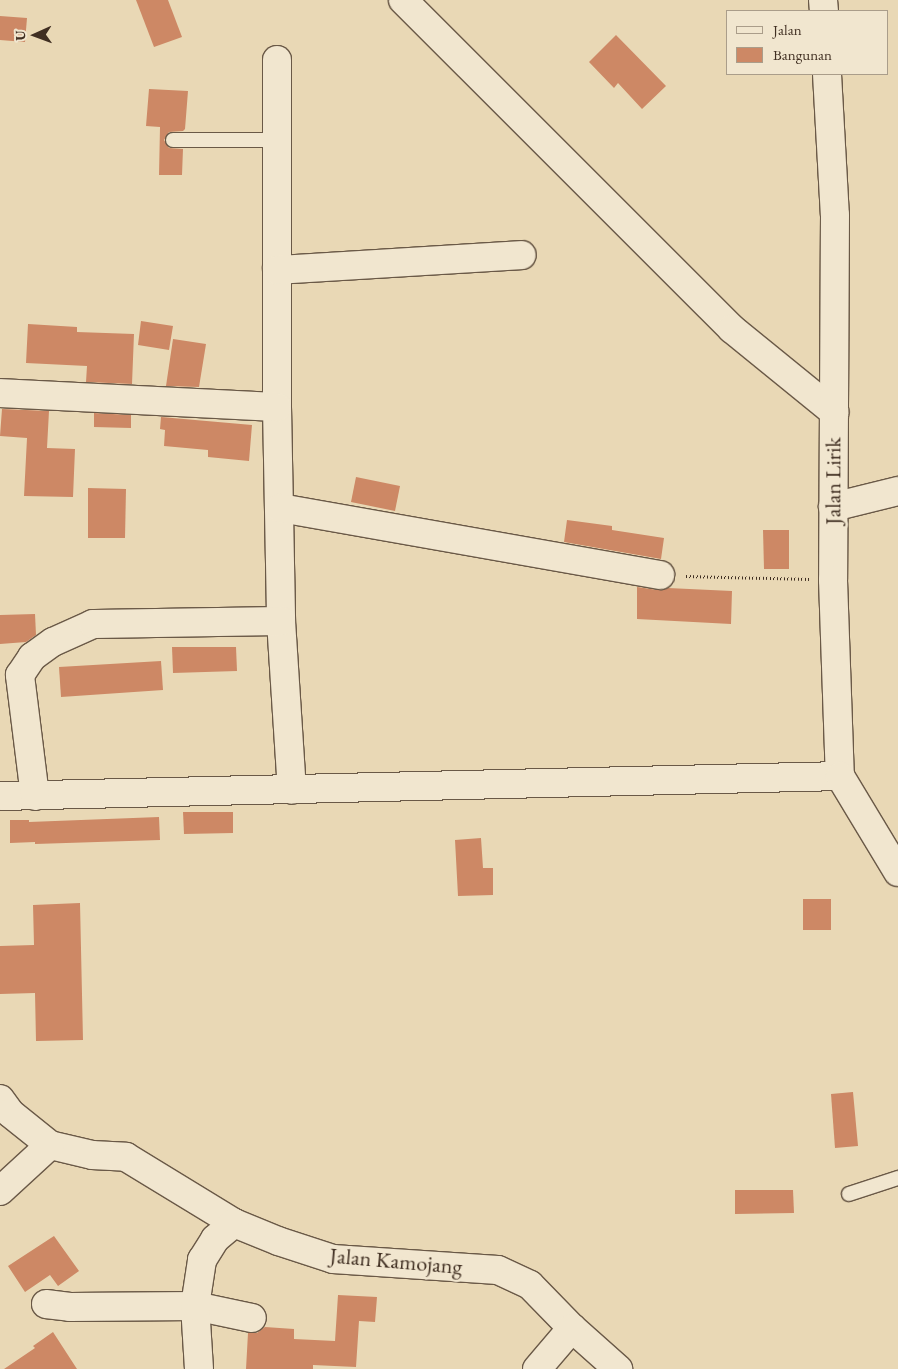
<!DOCTYPE html>
<style>
body{margin:0}
#map{position:relative;width:898px;height:1369px;overflow:hidden;background:#e9d8b5;font-family:"EB Garamond",serif}
div>[style]{position:absolute}
.building>*{inset:0;background:#cd8865}
.path>*{height:3px;margin-top:-1.5px;transform-origin:0;background:repeating-linear-gradient(90deg,#402f22 0 1px,transparent 0 3.5px)}
.roads{filter:drop-shadow(1px 0 #6a5947) drop-shadow(-1px 0 #6a5947) drop-shadow(0 1px #6a5947) drop-shadow(0 -1px #6a5947)}
.lane>*{height:14px;margin:-7px;padding:0 7px;transform-origin:7px;border-radius:7px;background:#f1e6cf}
.street>*{height:28px;margin:-14px;padding:0 14px;transform-origin:14px;border-radius:14px;background:#f1e6cf}
.secondary>*{height:28px;margin:-14px;padding:0 14px;transform-origin:14px;border-radius:14px;background:#f1e6cf}
span{translate:-50% -50%;white-space:nowrap;text-align:center;line-height:1.15;-webkit-text-stroke:5px #f1e6cf;paint-order:stroke}
.street-label{font-size:22px;color:#402f22}
.legend{position:absolute;left:726px;top:10px;width:162px;height:65px;box-sizing:border-box;background:#f1e6cf;border:1px solid #aa9d8a;margin:0;padding:6px 9px;list-style:none;font-size:15px;color:#402f22}
.legend li{display:flex;align-items:center;gap:10px;height:25px}
.legend b{width:25px;border:1px solid #aa9d8a}
.north{position:absolute;left:10px;top:10px;width:50px;height:50px;-webkit-text-stroke:4px #f1e6cf;paint-order:stroke;rotate:268deg;font-size:14px;font-weight:700;line-height:20px;text-align:center;color:#402f22}
.north::after{content:'';display:block;margin:auto;width:18px;height:22px;background:#402f22;clip-path:polygon(50% 0,100% 100%,50% 72%,0 100%)}
</style>
<div id="map">
<div class="building">
<i style="clip-path:polygon(136px 0,168px 0,182px 37px,154px 47px)"></i>
<i style="clip-path:polygon(0 16px,27px 18px,25px 42px,0 40px)"></i>
<i style="clip-path:polygon(616px 35px,666px 86px,642px 109px,618px 83px,614px 88px,589px 62px)"></i>
<i style="clip-path:polygon(149px 89px,188px 91px,185px 129px,183px 131px,169px 132px,164px 140px,169px 148px,183px 149px,182px 175px,159px 175px,160px 127px,146px 126px)"></i>
<i style="clip-path:polygon(141px 321px,173px 326px,169px 350px,138px 345px)"></i>
<i style="clip-path:polygon(28px 324px,77px 327px,77px 332px,134px 334px,132px 384px,86px 382px,87px 366px,26px 363px)"></i>
<i style="clip-path:polygon(173px 339px,206px 344px,199px 387px,166px 386px)"></i>
<i style="clip-path:polygon(2px 409px,49px 411px,47px 448px,75px 449px,73px 497px,24px 496px,27px 438px,0 436px)"></i>
<i style="clip-path:polygon(94px 413px,131px 415px,131px 428px,94px 427px)"></i>
<i style="clip-path:polygon(161px 417px,252px 425px,249px 461px,208px 457px,208px 450px,164px 446px,165px 430px,160px 429px)"></i>
<i style="clip-path:polygon(356px 477px,400px 486px,395px 511px,351px 502px)"></i>
<i style="clip-path:polygon(88px 488px,126px 489px,125px 538px,88px 538px)"></i>
<i style="clip-path:polygon(567px 520px,612px 526px,612px 530px,664px 538px,661px 559px,564px 542px)"></i>
<i style="clip-path:polygon(763px 530px,789px 530px,789px 569px,764px 569px)"></i>
<i style="clip-path:polygon(637px 587px,658px 590px,668px 588px,732px 591px,731px 624px,637px 619px)"></i>
<i style="clip-path:polygon(35px 614px,36px 635px,26px 642px,0 644px,0 615px)"></i>
<i style="clip-path:polygon(172px 647px,236px 647px,237px 671px,173px 673px)"></i>
<i style="clip-path:polygon(161px 661px,163px 690px,61px 697px,59px 667px)"></i>
<i style="clip-path:polygon(183px 812px,233px 812px,233px 833px,184px 834px)"></i>
<i style="clip-path:polygon(159px 817px,160px 840px,35px 844px,35px 842px,10px 843px,10px 820px,29px 820px,29px 822px)"></i>
<i style="clip-path:polygon(481px 838px,483px 868px,493px 868px,493px 895px,458px 896px,455px 840px)"></i>
<i style="clip-path:polygon(803px 899px,831px 899px,831px 930px,803px 930px)"></i>
<i style="clip-path:polygon(80px 903px,83px 1040px,36px 1041px,35px 993px,0 994px,0 946px,34px 945px,33px 905px)"></i>
<i style="clip-path:polygon(853px 1092px,858px 1146px,835px 1148px,831px 1094px)"></i>
<i style="clip-path:polygon(735px 1190px,793px 1190px,794px 1213px,735px 1214px)"></i>
<i style="clip-path:polygon(54px 1236px,79px 1271px,58px 1286px,50px 1275px,25px 1292px,8px 1266px)"></i>
<i style="clip-path:polygon(338px 1295px,377px 1297px,375px 1322px,359px 1321px,356px 1367px,313px 1365px,313px 1369px,246px 1369px,248px 1333px,257px 1333px,265px 1327px,294px 1329px,294px 1339px,335px 1341px)"></i>
<i style="clip-path:polygon(53px 1332px,77px 1369px,4px 1369px,35px 1348px,33px 1346px)"></i>
</div>
<div class="path">
<i style="left:686px;top:576px;width:123px;rotate:1.4deg"></i>
</div>
<div class="roads">
<div class="lane">
<i style="left:173px;top:140px;width:104px"></i>
<i style="left:849px;top:1194px;width:52px;rotate:-18.1deg"></i>
</div>
<div class="street">
<i style="left:403px;top:0;width:465px;rotate:45deg"></i>
<i style="left:732px;top:329px;width:132px;rotate:39.1deg"></i>
<i style="left:277px;top:60px;width:347px;rotate:90deg"></i>
<i style="left:277px;top:407px;width:214px;rotate:88.9deg"></i>
<i style="left:281px;top:621px;width:169px;rotate:86.3deg"></i>
<i style="left:277px;top:270px;width:245px;rotate:-3.5deg"></i>
<i style="left:0;top:393px;width:277px;rotate:2.9deg"></i>
<i style="left:833px;top:507px;width:67px;rotate:-13.8deg"></i>
<i style="left:280px;top:508px;width:386px;rotate:10deg"></i>
<i style="left:0;top:796px;width:840px;rotate:-1.36deg"></i>
<i style="left:35px;top:796px;width:122px;rotate:-97.1deg"></i>
<i style="left:20px;top:675px;width:22px;rotate:-56deg"></i>
<i style="left:32px;top:657px;width:26px;rotate:-36deg"></i>
<i style="left:53px;top:642px;width:44px;rotate:-24.2deg"></i>
<i style="left:93px;top:624px;width:188px;rotate:-0.9deg"></i>
<i style="left:0;top:1099px;width:17px;rotate:54deg"></i>
<i style="left:10px;top:1113px;width:51px;rotate:38.7deg"></i>
<i style="left:50px;top:1145px;width:43px;rotate:13.4deg"></i>
<i style="left:92px;top:1155px;width:34px;rotate:3deg"></i>
<i style="left:126px;top:1157px;width:127px;rotate:31.4deg"></i>
<i style="left:234px;top:1223px;width:48px;rotate:22.2deg"></i>
<i style="left:278px;top:1241px;width:58px;rotate:18.1deg"></i>
<i style="left:333px;top:1259px;width:165px;rotate:3.8deg"></i>
<i style="left:498px;top:1270px;width:35px;rotate:25deg"></i>
<i style="left:530px;top:1285px;width:60px;rotate:45.7deg"></i>
<i style="left:572px;top:1328px;width:62px;rotate:41.7deg"></i>
<i style="left:0;top:1191px;width:68px;rotate:-42.6deg"></i>
<i style="left:46px;top:1304px;width:24px;rotate:7deg"></i>
<i style="left:70px;top:1307px;width:125px;rotate:-0.5deg"></i>
<i style="left:195px;top:1306px;width:58px;rotate:11.9deg"></i>
<i style="left:199px;top:1369px;width:63px;rotate:-93.6deg"></i>
<i style="left:195px;top:1306px;width:47px;rotate:-81.3deg"></i>
<i style="left:202px;top:1260px;width:25px;rotate:-58deg"></i>
<i style="left:215px;top:1239px;width:25px;rotate:-40deg"></i>
<i style="left:537px;top:1369px;width:54px;rotate:-49.5deg"></i>
</div>
<div class="secondary">
<i style="left:823px;top:0;width:11px;rotate:85deg"></i>
<i style="left:827px;top:74px;width:141px;rotate:86.8deg"></i>
<i style="left:835px;top:215px;width:365px;rotate:90.3deg"></i>
<i style="left:833px;top:580px;width:196px;rotate:88deg"></i>
<i style="left:840px;top:776px;width:112px;rotate:58.9deg"></i>
</div>
</div>
<div class="street-label">
<span style="left:833px;top:481px;rotate:-90deg">Jalan Lirik</span>
<span style="left:396px;top:1261px;rotate:5deg">Jalan Kamojang</span>
</div>
<ul class="legend">
<li><b style="height:6px;background:#f1e6cf"></b>Jalan</li>
<li><b style="height:14px;background:#cd8865"></b>Bangunan</li>
</ul>
<div class="north">U</div>
</div>
